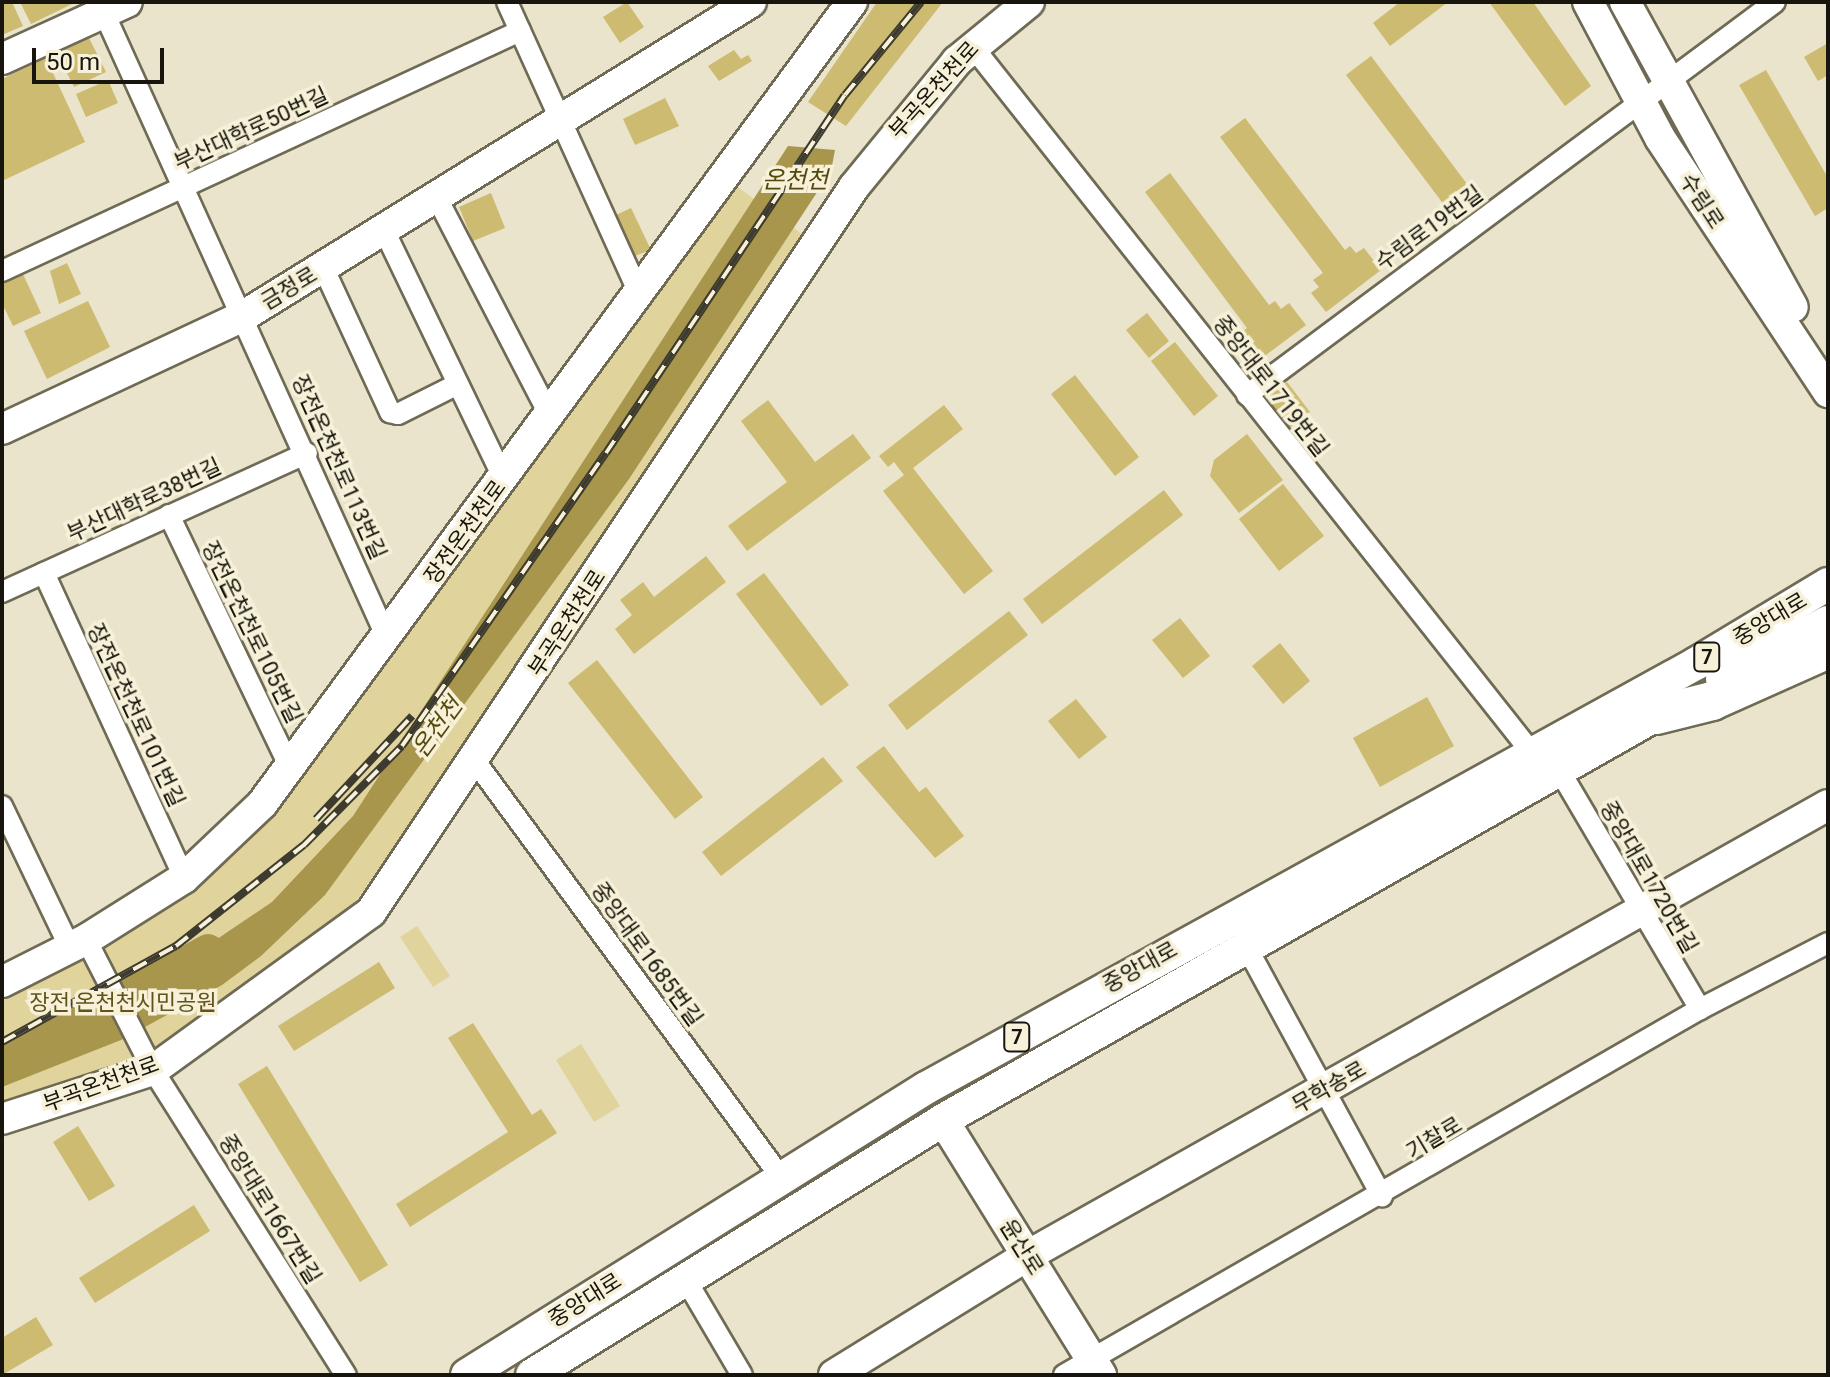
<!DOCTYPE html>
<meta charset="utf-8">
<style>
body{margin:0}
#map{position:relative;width:1830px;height:1377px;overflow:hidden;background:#e9e4cb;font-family:Roboto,"Noto Sans KR",sans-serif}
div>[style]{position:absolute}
.green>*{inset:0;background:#e0d49c}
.water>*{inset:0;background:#a7964c}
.river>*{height:32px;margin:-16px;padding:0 16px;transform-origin:16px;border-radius:16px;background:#a7964c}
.building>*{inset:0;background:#ccbb70}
.roads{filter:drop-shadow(2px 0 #6f6a54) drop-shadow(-2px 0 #6f6a54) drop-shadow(0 2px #6f6a54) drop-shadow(0 -2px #6f6a54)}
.street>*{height:20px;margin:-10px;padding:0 10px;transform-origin:10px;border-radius:10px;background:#fff}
.secondary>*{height:30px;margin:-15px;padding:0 15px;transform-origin:15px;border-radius:15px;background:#fff}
.primary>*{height:32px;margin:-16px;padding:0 16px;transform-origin:16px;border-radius:16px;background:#fff}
.highway>*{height:38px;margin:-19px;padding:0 19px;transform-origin:19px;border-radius:19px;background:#fff}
.rail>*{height:8px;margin-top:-4px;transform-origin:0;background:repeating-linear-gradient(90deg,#f6f1d8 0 15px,#3d3a2f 0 30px);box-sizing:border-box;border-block:2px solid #3d3a2f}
span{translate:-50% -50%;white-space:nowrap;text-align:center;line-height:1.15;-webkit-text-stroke:7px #f6f1d8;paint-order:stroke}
.shield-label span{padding:2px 6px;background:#f6f1d8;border:2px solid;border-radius:6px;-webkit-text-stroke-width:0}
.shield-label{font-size:20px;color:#17150d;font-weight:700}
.street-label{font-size:22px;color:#17150d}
.park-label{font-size:22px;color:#60541c}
.water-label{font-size:24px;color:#55490e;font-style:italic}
.frame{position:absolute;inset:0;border:4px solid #17150d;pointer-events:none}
.scale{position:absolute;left:32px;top:48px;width:132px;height:36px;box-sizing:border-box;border:4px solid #17150d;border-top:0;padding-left:10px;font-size:24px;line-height:28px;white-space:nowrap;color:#17150d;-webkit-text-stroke:6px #f6f1d8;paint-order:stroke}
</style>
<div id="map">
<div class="green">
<i style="clip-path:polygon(731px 182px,802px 234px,809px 245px,350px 910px,159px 1055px,2px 1114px,2px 995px,196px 884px,255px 835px,407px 636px)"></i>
<i style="clip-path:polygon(417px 926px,450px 976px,433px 987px,400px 937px)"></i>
<i style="clip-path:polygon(581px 1044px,620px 1106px,594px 1122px,556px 1060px)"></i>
</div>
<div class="water">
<i style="clip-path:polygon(788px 146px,835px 150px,831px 171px,629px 479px,325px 895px,261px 956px,222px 985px,121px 1040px,2px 1087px,2px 1058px,78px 1033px,272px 902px,353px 816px)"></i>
</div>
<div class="river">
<i style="left:2px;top:1063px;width:235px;rotate:-28.7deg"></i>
</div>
<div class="building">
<i style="clip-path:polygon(2px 2px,12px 2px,23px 26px,2px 35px)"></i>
<i style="clip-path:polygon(20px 2px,76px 2px,31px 24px)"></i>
<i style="clip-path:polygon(627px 2px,644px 27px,620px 43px,603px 17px)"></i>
<i style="clip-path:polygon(877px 2px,943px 2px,846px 126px,808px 102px)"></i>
<i style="clip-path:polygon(1400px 2px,1448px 2px,1390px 46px,1373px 23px)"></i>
<i style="clip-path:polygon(1489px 2px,1533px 2px,1591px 86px,1565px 106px)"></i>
<i style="clip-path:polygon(89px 38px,106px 72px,74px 87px,57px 53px)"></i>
<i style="clip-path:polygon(1828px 43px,1828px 75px,1818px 81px,1804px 57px)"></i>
<i style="clip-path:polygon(734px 50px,741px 59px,748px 55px,752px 61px,719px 81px,708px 66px)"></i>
<i style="clip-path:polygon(1371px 56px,1473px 192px,1448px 210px,1346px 75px)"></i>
<i style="clip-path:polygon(46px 58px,85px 142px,2px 181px,2px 79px)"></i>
<i style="clip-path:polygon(1766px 70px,1828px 178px,1828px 208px,1815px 216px,1739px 85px)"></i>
<i style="clip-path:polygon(108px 80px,118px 103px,86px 117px,76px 94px)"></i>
<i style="clip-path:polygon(665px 98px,679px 126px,635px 145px,623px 119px)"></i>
<i style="clip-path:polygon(1245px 118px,1345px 250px,1350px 246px,1356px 253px,1364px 248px,1381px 270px,1326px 312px,1311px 293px,1319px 287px,1313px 280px,1323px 273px,1220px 137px)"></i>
<i style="clip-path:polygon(1170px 173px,1269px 305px,1275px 301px,1281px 309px,1289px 303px,1306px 325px,1250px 367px,1236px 348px,1243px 342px,1238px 335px,1247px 328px,1145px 192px)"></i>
<i style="clip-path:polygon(491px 193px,505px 228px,473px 241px,459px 207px)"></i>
<i style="clip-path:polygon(631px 208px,651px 250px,632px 257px,614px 216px)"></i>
<i style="clip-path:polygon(67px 263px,81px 294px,59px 304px,50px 271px)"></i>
<i style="clip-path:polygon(22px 272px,41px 313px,13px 326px,2px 303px,2px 282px)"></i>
<i style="clip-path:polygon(88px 301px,110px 347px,47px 379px,24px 331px)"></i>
<i style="clip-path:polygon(1147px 313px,1169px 341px,1149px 358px,1126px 330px)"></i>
<i style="clip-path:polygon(1175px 342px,1218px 396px,1194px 416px,1151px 361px)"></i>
<i style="clip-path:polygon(1075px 375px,1139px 457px,1115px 476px,1051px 394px)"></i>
<i style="clip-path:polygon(1287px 382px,1310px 412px,1286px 431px,1267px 406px,1270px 394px)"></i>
<i style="clip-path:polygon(768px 400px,815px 462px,853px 434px,871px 458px,747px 551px,728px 526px,787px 482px,741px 421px)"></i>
<i style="clip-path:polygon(944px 405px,963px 429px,913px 468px,993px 571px,964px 594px,883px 491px,904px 475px,894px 462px,888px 467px,879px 456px)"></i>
<i style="clip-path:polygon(1247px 434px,1283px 480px,1239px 513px,1210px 476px,1214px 460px)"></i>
<i style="clip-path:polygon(1283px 484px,1324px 536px,1279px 571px,1239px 519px)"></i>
<i style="clip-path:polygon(1164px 490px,1183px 515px,1042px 624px,1023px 599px)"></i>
<i style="clip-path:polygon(706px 556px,726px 582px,634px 654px,615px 629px,632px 615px,620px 600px,643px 582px,654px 597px)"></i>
<i style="clip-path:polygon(764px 573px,849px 685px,821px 706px,736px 594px)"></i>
<i style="clip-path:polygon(1009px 611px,1028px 635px,907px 730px,888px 705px)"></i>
<i style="clip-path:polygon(1180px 618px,1210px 656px,1183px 678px,1152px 640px)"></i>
<i style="clip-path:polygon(1280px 643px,1310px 681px,1283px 704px,1252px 666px)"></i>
<i style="clip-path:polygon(597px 660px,703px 797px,675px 819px,568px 683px)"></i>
<i style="clip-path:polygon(1427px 697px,1454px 746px,1380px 787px,1353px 738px)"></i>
<i style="clip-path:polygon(1076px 699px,1107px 737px,1079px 759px,1048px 721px)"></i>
<i style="clip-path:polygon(884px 746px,919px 792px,926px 787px,964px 836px,935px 858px,856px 767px)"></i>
<i style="clip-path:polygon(823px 757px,843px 781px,721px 876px,702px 852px)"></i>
<i style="clip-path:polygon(379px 962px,395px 988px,294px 1051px,278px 1026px)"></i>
<i style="clip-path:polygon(473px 1023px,532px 1115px,541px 1109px,557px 1133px,410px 1227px,396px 1204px,508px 1132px,448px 1038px)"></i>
<i style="clip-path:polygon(267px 1066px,388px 1265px,360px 1282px,238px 1084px)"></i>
<i style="clip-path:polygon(78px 1126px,115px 1186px,89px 1201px,53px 1142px)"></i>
<i style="clip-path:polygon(194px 1205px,210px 1231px,95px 1303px,79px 1278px)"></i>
<i style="clip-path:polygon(36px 1317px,53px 1345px,2px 1375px,2px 1338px)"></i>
</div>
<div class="roads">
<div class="street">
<i style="left:507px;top:2px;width:320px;rotate:65.6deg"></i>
<i style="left:100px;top:4px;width:696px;rotate:65.64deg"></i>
<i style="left:973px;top:47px;width:901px;rotate:51.63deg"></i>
<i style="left:437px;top:198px;width:246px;rotate:62.6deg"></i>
<i style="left:384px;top:230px;width:276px;rotate:64.3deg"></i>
<i style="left:323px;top:267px;width:160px;rotate:65.2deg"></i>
<i style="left:390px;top:412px;width:8px;rotate:14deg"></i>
<i style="left:398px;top:414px;width:67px;rotate:-26.6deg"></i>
<i style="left:2px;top:271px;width:571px;rotate:-24.86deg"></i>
<i style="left:1247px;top:395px;width:658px;rotate:-36.66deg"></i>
<i style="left:169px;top:515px;width:283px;rotate:64.4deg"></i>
<i style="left:44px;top:573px;width:336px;rotate:65.3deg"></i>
<i style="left:2px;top:592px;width:335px;rotate:-24.5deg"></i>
<i style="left:475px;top:761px;width:515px;rotate:53.69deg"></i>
<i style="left:1558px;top:768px;width:280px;rotate:59.5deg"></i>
<i style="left:2px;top:806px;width:157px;rotate:64.4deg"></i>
<i style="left:1246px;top:946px;width:285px;rotate:61.5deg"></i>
<i style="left:92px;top:951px;width:134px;rotate:62.9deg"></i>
<i style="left:153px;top:1070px;width:361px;rotate:57.7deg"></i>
<i style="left:686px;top:1280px;width:110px;rotate:59.5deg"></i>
<i style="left:1064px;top:1375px;width:734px;rotate:-29.92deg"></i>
<i style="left:1700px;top:1009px;width:144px;rotate:-27.3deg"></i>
</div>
<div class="secondary">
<i style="left:1588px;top:2px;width:154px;rotate:62.1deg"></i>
<i style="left:1660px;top:138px;width:305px;rotate:56.5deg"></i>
<i style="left:1625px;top:2px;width:348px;rotate:61.2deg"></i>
<i style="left:2px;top:59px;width:137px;rotate:-24.5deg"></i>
<i style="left:2px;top:429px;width:268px;rotate:-25.1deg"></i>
<i style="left:245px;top:315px;width:595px;rotate:-31.74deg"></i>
<i style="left:2px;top:982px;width:95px;rotate:-26.8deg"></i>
<i style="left:87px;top:939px;width:115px;rotate:-32.2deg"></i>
<i style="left:184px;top:878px;width:108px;rotate:-43.5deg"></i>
<i style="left:262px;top:804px;width:996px;rotate:-53.66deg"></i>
<i style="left:2px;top:1119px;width:159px;rotate:-18deg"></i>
<i style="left:153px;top:1070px;width:269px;rotate:-35.9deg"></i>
<i style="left:371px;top:912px;width:871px;rotate:-56.33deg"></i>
<i style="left:854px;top:187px;width:163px;rotate:-50.7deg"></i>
<i style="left:957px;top:61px;width:93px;rotate:-39.3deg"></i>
<i style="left:943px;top:1120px;width:300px;rotate:58.2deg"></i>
<i style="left:834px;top:1375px;width:227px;rotate:-31.7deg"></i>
<i style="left:1027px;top:1256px;width:919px;rotate:-29.38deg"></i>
</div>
<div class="primary">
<i style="left:1722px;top:679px;width:120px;rotate:-28.3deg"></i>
<i style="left:467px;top:1375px;width:541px;rotate:-32.02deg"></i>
<i style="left:926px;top:1088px;width:880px;rotate:-28.86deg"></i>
<i style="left:1697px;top:663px;width:153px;rotate:-31.1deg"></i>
<i style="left:532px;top:1375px;width:484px;rotate:-31.8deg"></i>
<i style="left:943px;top:1120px;width:844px;rotate:-29.6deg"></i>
</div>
<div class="highway">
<i style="left:1656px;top:715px;width:58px;rotate:-14deg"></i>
<i style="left:1712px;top:701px;width:127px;rotate:-24.1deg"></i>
</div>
</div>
<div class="rail">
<i style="left:316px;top:819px;width:141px;rotate:-47deg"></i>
<i style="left:2px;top:1042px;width:199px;rotate:-28.9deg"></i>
<i style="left:176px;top:946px;width:163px;rotate:-38.3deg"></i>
<i style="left:304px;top:845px;width:139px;rotate:-45.3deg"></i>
<i style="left:402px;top:746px;width:357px;rotate:-55.2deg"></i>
<i style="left:606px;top:453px;width:430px;rotate:-56.3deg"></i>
<i style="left:845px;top:95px;width:120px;rotate:-50.7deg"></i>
</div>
<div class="shield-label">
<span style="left:1707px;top:657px">7</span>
<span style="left:1017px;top:1037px">7</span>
</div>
<div class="street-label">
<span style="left:934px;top:90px;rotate:-48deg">부곡온천천로</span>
<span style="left:251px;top:129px;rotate:-25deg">부산대학로50번길</span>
<span style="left:1702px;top:201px;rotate:57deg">수림로</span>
<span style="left:1429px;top:228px;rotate:-36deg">수림로19번길</span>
<span style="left:289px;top:288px;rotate:-31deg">금정로</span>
<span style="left:1271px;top:386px;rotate:52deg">중앙대로1719번길</span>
<span style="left:339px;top:467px;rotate:66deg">장전온천천로113번길</span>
<span style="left:144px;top:500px;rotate:-25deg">부산대학로38번길</span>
<span style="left:465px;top:532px;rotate:-54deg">장전온천천로</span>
<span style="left:1770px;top:619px;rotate:-31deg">중앙대로</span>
<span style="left:567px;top:623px;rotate:-57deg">부곡온천천로</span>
<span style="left:252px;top:632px;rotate:64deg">장전온천천로105번길</span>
<span style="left:136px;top:715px;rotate:65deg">장전온천천로101번길</span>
<span style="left:1649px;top:877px;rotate:60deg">중앙대로1720번길</span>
<span style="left:647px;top:954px;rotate:54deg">중앙대로1685번길</span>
<span style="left:1140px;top:967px;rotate:-29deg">중앙대로</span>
<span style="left:101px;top:1084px;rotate:-20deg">부곡온천천로</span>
<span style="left:1329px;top:1087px;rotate:-30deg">무학송로</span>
<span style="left:1434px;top:1138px;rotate:-31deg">기찰로</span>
<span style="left:270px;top:1209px;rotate:58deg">중앙대로1667번길</span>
<span style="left:1022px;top:1247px;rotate:58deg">윤산로</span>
<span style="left:585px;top:1300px;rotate:-32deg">중앙대로</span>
</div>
<div class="park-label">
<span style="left:123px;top:1003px">장전 온천천시민공원</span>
</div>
<div class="water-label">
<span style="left:795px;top:181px">온천천</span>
<span style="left:438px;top:728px;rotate:-54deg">온천천</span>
</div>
<div class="frame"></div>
<div class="scale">50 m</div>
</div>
